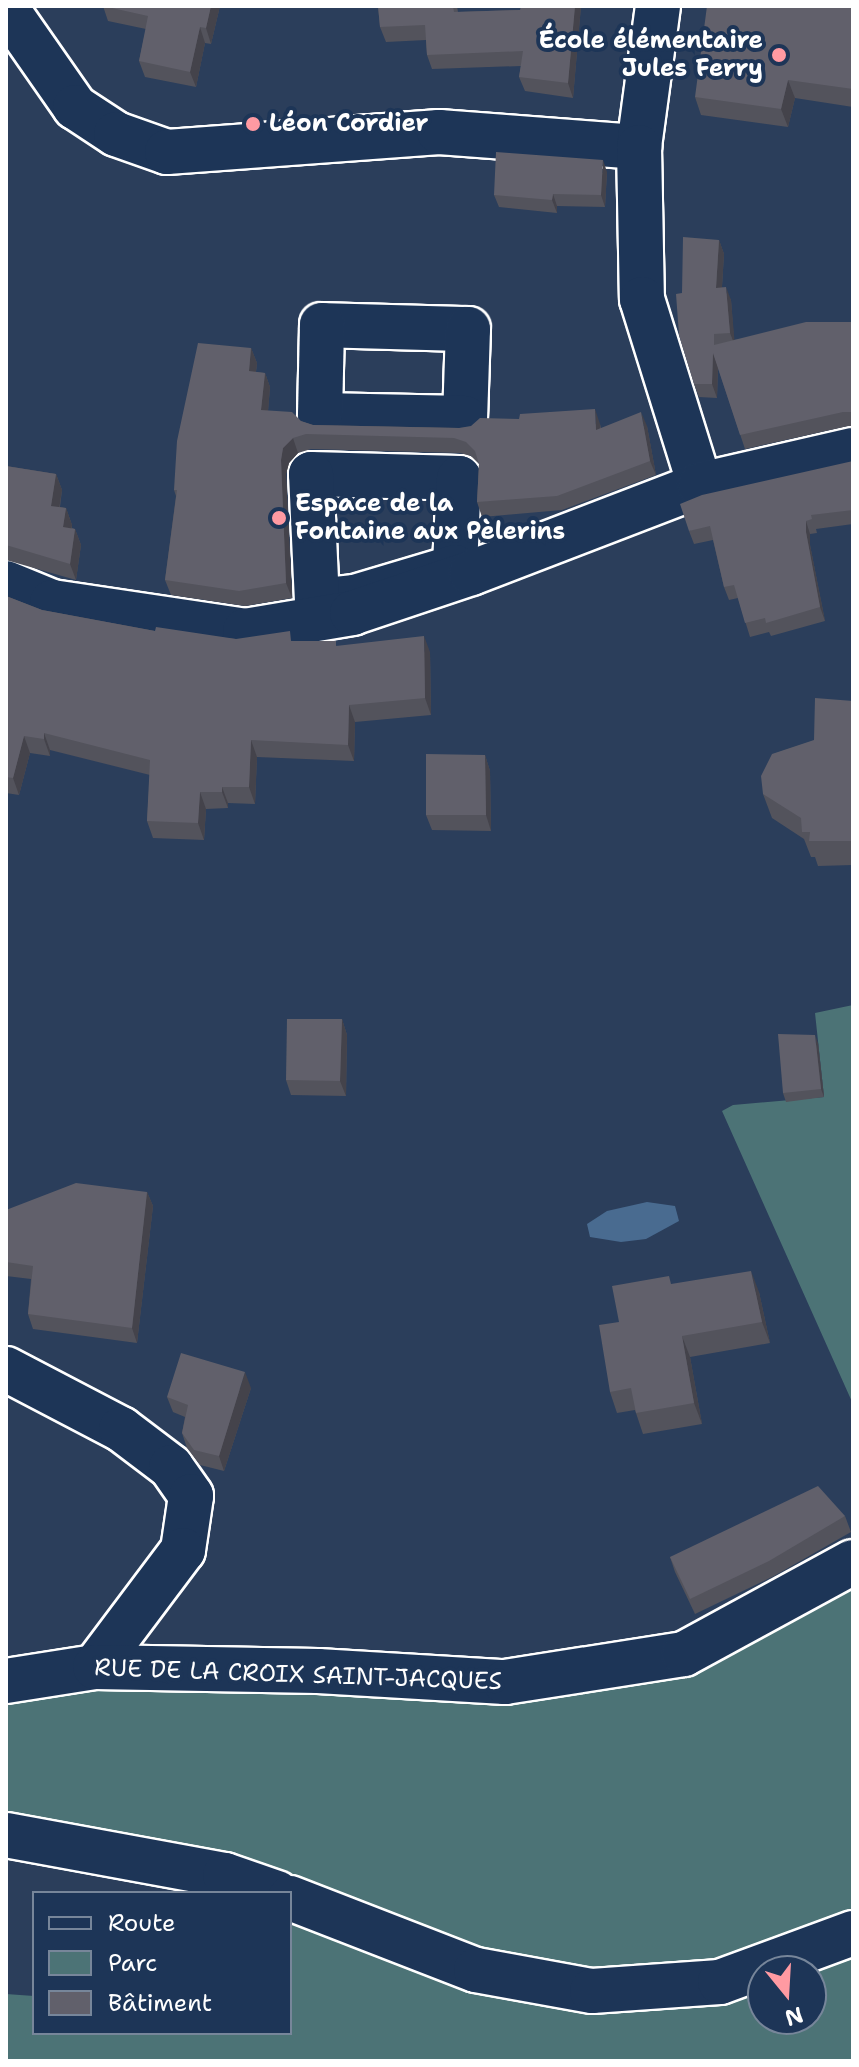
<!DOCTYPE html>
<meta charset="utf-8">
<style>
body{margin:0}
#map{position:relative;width:859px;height:2067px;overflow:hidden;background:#2b3e5b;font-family:"Shantell Sans",sans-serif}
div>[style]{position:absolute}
.green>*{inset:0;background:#4c7376}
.water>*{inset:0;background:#496b90}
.roads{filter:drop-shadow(2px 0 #fff) drop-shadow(-2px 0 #fff) drop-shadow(0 2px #fff) drop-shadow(0 -2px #fff)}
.street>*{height:44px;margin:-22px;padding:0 22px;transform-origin:22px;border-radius:22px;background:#1d3557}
.secondary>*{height:44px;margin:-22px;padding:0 22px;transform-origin:22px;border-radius:22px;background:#1d3557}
.wall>*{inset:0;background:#53535c}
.shaded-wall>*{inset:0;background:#44434b}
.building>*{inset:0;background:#61606b}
.dots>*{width:22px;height:22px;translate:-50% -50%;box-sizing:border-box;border:4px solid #1d3557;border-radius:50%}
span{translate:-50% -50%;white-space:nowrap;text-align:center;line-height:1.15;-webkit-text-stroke:8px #1d3557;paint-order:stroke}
.poi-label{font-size:24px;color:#fff;font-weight:700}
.right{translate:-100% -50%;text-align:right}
.left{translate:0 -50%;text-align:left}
.street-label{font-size:24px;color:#fff}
.frame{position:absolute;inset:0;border:8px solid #fff;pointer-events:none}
.legend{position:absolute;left:32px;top:1891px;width:260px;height:144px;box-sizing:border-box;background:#1d3557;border:2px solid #77869a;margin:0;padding:10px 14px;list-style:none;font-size:24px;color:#fff}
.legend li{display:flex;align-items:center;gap:16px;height:40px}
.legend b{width:40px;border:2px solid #77869a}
.north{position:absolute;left:747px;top:1955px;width:80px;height:80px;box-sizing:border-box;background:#1d3557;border:2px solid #77869a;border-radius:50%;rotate:162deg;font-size:22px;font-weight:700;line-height:32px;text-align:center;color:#fff}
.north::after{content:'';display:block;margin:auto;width:28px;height:36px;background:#ff9aa2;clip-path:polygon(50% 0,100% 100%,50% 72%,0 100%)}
</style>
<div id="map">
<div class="green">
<i style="clip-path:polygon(853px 1005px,853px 1404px,722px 1111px,733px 1105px,824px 1097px,815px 1013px)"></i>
<i style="clip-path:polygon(evenodd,853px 1562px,853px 2061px,6px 2061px,6px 1994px,34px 1996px,34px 2033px,290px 2033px,290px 1893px,6px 1839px,6px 1681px,684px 1654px,853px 1562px,763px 1971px,811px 1971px,811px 2019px,763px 2019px,763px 1971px)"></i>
</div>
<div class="water">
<i style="clip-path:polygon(647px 1202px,675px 1206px,679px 1221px,646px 1239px,621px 1242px,590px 1237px,587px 1224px,607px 1211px)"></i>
</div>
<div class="roads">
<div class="street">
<i style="left:6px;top:8px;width:121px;rotate:55.1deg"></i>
<i style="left:75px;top:107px;width:49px;rotate:33.4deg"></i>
<i style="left:116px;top:134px;width:54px;rotate:19.4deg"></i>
<i style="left:167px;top:152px;width:273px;rotate:-4.2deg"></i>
<i style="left:439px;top:132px;width:201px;rotate:4.3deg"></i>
<i style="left:322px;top:325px;width:146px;rotate:1.6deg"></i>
<i style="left:468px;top:329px;width:89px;rotate:91.9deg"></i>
<i style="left:465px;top:418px;width:145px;rotate:-178.8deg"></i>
<i style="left:320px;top:415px;width:90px;rotate:-88.7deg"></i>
<i style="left:311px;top:474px;width:148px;rotate:1.5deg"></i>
<i style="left:459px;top:478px;width:89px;rotate:92.6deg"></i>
<i style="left:455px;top:567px;width:104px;rotate:163.3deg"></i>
<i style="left:355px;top:597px;width:38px;rotate:174deg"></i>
<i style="left:317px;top:601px;width:127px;rotate:-92.7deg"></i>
<i style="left:6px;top:1369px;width:130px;rotate:27.6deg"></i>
<i style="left:121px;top:1429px;width:63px;rotate:37.2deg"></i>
<i style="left:171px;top:1467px;width:35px;rotate:55deg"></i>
<i style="left:191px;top:1496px;width:55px;rotate:98.4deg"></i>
<i style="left:183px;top:1550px;width:146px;rotate:126.9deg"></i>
<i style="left:6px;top:1681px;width:90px;rotate:-8.9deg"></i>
<i style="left:95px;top:1667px;width:223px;rotate:1deg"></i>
<i style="left:318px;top:1671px;width:187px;rotate:3.4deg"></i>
<i style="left:505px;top:1682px;width:181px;rotate:-8.9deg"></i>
<i style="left:684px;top:1654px;width:192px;rotate:-28.6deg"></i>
<i style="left:6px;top:1835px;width:223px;rotate:10.4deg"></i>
<i style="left:225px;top:1875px;width:55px;rotate:19.1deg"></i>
<i style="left:290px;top:1898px;width:199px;rotate:21.2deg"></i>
<i style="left:476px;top:1970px;width:118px;rotate:10.3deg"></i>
<i style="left:592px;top:1991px;width:128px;rotate:-4deg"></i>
<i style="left:720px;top:1982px;width:142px;rotate:-20.2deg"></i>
</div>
<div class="secondary">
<i style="left:658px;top:6px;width:142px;rotate:97.7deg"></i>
<i style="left:639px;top:147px;width:152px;rotate:88.9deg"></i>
<i style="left:642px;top:299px;width:195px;rotate:72.7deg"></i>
<i style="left:6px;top:583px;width:50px;rotate:22.4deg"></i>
<i style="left:52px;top:602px;width:195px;rotate:8.5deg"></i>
<i style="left:245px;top:631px;width:109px;rotate:-9.5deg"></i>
<i style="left:352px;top:613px;width:126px;rotate:-18.6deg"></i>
<i style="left:471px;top:573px;width:245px;rotate:-21deg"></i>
<i style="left:700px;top:485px;width:157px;rotate:-12.9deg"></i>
</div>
</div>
<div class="wall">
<i style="clip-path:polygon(103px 6px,220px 6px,211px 44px,205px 43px,196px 87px,145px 77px,139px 61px,146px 29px,108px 21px)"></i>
<i style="clip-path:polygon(378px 6px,457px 6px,458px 12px,520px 10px,581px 6px,573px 98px,525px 91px,519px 77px,521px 66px,432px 69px,427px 55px,426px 40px,386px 42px,380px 27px)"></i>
<i style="clip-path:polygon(853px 6px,853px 107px,795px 98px,788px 127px,701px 115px,695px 97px)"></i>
<i style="clip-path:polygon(607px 172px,605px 207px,557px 206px,557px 213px,499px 207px,494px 195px)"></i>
<i style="clip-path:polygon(719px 240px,724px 254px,722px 287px,731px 300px,734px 340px,853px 322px,853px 426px,848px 426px,745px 449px,718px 368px,717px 398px,699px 397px,694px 384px,682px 293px)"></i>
<i style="clip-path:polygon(251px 348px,257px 363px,256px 372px,265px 373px,270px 387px,268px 411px,313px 425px,459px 428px,600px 424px,601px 428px,647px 426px,656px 475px,562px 510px,482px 517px,477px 502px,479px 464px,471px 456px,460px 453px,311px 449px,298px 453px,289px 463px,286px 474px,292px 598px,245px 606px,171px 595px,165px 580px,176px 496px,174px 490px)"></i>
<i style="clip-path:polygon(853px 461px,853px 524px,816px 529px,817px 533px,810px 534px,810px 545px,825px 621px,771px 636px,769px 632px,750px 637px,738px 598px,729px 600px,724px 587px,713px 540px,694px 544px,689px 531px)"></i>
<i style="clip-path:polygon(6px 466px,56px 474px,62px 490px,60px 507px,66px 508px,72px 525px,72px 528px,75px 529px,81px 545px,76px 580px,6px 560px)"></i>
<i style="clip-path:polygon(6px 596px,42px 610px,155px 631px,236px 639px,294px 641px,338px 646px,430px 652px,431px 715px,355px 722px,354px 761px,257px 757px,255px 804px,228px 803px,228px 808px,206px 809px,204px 840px,153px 838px,147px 821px,150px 775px,50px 750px,50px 756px,30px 753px,19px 795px,6px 793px)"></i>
<i style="clip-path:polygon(853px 701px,853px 865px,818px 866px,815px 857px,811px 857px,804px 839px,772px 818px,763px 794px)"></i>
<i style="clip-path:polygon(485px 755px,490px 771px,491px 831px,432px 830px,426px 815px)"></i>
<i style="clip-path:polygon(342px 1019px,347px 1035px,346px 1096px,291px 1095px,286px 1080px)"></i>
<i style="clip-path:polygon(818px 1043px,824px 1097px,786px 1102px,783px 1093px)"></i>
<i style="clip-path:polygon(147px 1192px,153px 1206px,137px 1343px,33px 1329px,28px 1314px,31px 1279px,6px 1276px,6px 1210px)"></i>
<i style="clip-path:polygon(672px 1284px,759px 1292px,770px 1343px,690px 1357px,702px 1424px,643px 1434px,635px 1410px,617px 1413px,610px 1392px,619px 1322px)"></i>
<i style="clip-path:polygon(251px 1388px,224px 1471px,200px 1465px,187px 1448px,182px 1433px,185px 1417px,173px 1412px,167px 1397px)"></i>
<i style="clip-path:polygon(845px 1516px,851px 1532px,774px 1576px,695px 1614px,675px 1572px,670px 1557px)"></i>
</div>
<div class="shaded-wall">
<i style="clip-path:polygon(211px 6px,220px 6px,211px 44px,206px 28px)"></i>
<i style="clip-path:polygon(575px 6px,581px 6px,573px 98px,568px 83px)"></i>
<i style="clip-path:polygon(200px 27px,205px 43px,196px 87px,190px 72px)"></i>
<i style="clip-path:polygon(788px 80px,795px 98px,788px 127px,781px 109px)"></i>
<i style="clip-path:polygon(603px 160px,607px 172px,605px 207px,601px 195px)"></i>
<i style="clip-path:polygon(553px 194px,557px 206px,557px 213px,552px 200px)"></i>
<i style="clip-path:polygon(719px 240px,724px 254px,721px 302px,716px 288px)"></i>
<i style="clip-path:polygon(726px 287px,731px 300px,735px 346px,730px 333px)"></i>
<i style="clip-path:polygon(251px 348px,257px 363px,254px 386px,249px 371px)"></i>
<i style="clip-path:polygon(713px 353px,718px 367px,717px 398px,712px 384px)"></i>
<i style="clip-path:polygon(265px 373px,270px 387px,267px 425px,261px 410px)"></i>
<i style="clip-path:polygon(595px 409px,600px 424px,601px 445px,596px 430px)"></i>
<i style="clip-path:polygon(641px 412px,647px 426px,656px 475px,650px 461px)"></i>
<i style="clip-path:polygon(293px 438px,298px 453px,289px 463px,286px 474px,292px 598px,286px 583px,281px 460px,283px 448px)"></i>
<i style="clip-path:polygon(56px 474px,62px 490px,57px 522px,51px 506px)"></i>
<i style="clip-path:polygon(66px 508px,72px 525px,69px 543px,63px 527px)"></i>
<i style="clip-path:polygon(806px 521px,810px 534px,810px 545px,825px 621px,820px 607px,806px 532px)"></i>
<i style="clip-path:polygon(75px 529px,81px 545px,76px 580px,70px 564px)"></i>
<i style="clip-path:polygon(424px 636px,430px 652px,431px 715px,425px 698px)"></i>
<i style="clip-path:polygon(349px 705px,355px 722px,354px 761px,348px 745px)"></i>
<i style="clip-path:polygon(44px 733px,50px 750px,50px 756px,44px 739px)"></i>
<i style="clip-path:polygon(24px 736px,30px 753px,19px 795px,13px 778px)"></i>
<i style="clip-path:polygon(251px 740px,257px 757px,255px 804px,249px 787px)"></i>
<i style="clip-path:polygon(485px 755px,490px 771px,491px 831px,486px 815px)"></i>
<i style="clip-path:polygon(222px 787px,228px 803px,228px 808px,222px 792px)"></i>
<i style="clip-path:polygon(200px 792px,206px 809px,204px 840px,198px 823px)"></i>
<i style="clip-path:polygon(342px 1019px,347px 1035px,346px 1096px,340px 1081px)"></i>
<i style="clip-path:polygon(815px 1035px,818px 1043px,824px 1097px,821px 1089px)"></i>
<i style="clip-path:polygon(147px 1192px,153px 1206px,137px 1343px,132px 1328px)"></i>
<i style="clip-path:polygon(751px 1271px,759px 1292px,770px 1343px,762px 1322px)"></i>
<i style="clip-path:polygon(682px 1336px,690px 1357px,702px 1424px,694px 1403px)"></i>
<i style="clip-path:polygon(245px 1372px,251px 1388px,224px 1471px,219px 1456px)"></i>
</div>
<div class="building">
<i style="clip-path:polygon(103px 6px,211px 6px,206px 28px,200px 27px,190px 72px,139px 61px,148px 16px)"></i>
<i style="clip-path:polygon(378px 6px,453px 6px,454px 12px,520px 10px,521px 6px,575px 6px,568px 83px,519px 77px,523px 51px,427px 55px,425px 25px,380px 27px)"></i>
<i style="clip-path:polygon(707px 6px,853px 6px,853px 89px,788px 80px,781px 109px,695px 97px)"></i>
<i style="clip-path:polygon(496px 152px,603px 160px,601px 195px,553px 194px,552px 200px,494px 195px)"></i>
<i style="clip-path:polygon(683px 237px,719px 240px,716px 288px,726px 287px,730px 333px,714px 334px,714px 345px,806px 322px,853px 322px,853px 412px,843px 412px,740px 435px,713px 353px,712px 384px,694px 384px,679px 335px,676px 294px,682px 293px)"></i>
<i style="clip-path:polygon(198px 343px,251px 348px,249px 371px,265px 373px,261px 410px,292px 412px,301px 421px,313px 425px,459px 428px,471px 426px,480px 418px,519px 419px,520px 414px,595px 409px,596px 430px,641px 412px,650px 461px,557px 496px,477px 502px,479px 464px,475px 451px,466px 442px,454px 438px,306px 434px,293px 438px,283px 448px,281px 460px,286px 583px,239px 591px,165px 580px,177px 490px,174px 490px,177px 441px)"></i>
<i style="clip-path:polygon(853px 461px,853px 510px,811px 515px,812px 519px,806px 521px,806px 532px,820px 607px,766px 623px,765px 618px,745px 623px,734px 585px,724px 587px,710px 526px,689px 531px,680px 504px,702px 495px)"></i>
<i style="clip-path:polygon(6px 466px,56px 474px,51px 506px,66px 508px,63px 527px,75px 529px,70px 564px,6px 545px)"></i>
<i style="clip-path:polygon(6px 596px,42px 610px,155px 631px,156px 627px,236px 639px,290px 631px,291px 641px,336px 641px,336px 646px,424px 636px,425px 698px,349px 705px,348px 745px,251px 740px,249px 787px,222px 787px,222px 792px,200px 792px,198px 823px,147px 821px,150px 760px,44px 733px,44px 739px,24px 736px,13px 778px,6px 777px)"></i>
<i style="clip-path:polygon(815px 698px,853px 701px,853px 841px,809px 841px,810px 832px,802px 832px,801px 818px,763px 794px,761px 776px,772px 754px,814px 740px)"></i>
<i style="clip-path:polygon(426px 754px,485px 755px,486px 815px,426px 815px)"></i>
<i style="clip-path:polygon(287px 1019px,342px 1019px,340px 1081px,286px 1080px)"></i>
<i style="clip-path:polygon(778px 1034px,815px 1035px,821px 1089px,783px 1093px)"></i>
<i style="clip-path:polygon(76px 1183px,147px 1192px,132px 1328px,28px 1314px,33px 1266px,6px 1262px,6px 1210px)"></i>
<i style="clip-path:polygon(751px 1271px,762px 1322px,682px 1336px,694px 1403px,636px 1413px,631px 1388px,610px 1392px,599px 1325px,619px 1322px,612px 1286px,669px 1276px,671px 1284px)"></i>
<i style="clip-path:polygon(181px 1353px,245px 1372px,219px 1456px,194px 1450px,182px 1433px,188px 1405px,167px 1397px)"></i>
<i style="clip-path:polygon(818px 1486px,845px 1516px,769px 1561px,690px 1599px,670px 1557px)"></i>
</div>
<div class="dots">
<i style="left:779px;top:55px;background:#ff9aa2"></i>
<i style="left:253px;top:124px;background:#ff9aa2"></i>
<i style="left:279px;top:518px;background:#ff9aa2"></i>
</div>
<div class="poi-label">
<span class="right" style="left:763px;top:55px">École élémentaire<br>Jules Ferry</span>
<span class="left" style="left:269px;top:124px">Léon Cordier</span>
<span class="left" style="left:295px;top:518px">Espace de la<br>Fontaine aux Pèlerins</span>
</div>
<div class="street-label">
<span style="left:298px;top:1675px;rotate:2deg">RUE DE LA CROIX SAINT-JACQUES</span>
</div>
<div class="frame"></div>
<ul class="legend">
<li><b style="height:10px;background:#1d3557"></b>Route</li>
<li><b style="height:22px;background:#4c7376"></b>Parc</li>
<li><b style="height:22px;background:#61606b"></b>Bâtiment</li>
</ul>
<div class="north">N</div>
</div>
